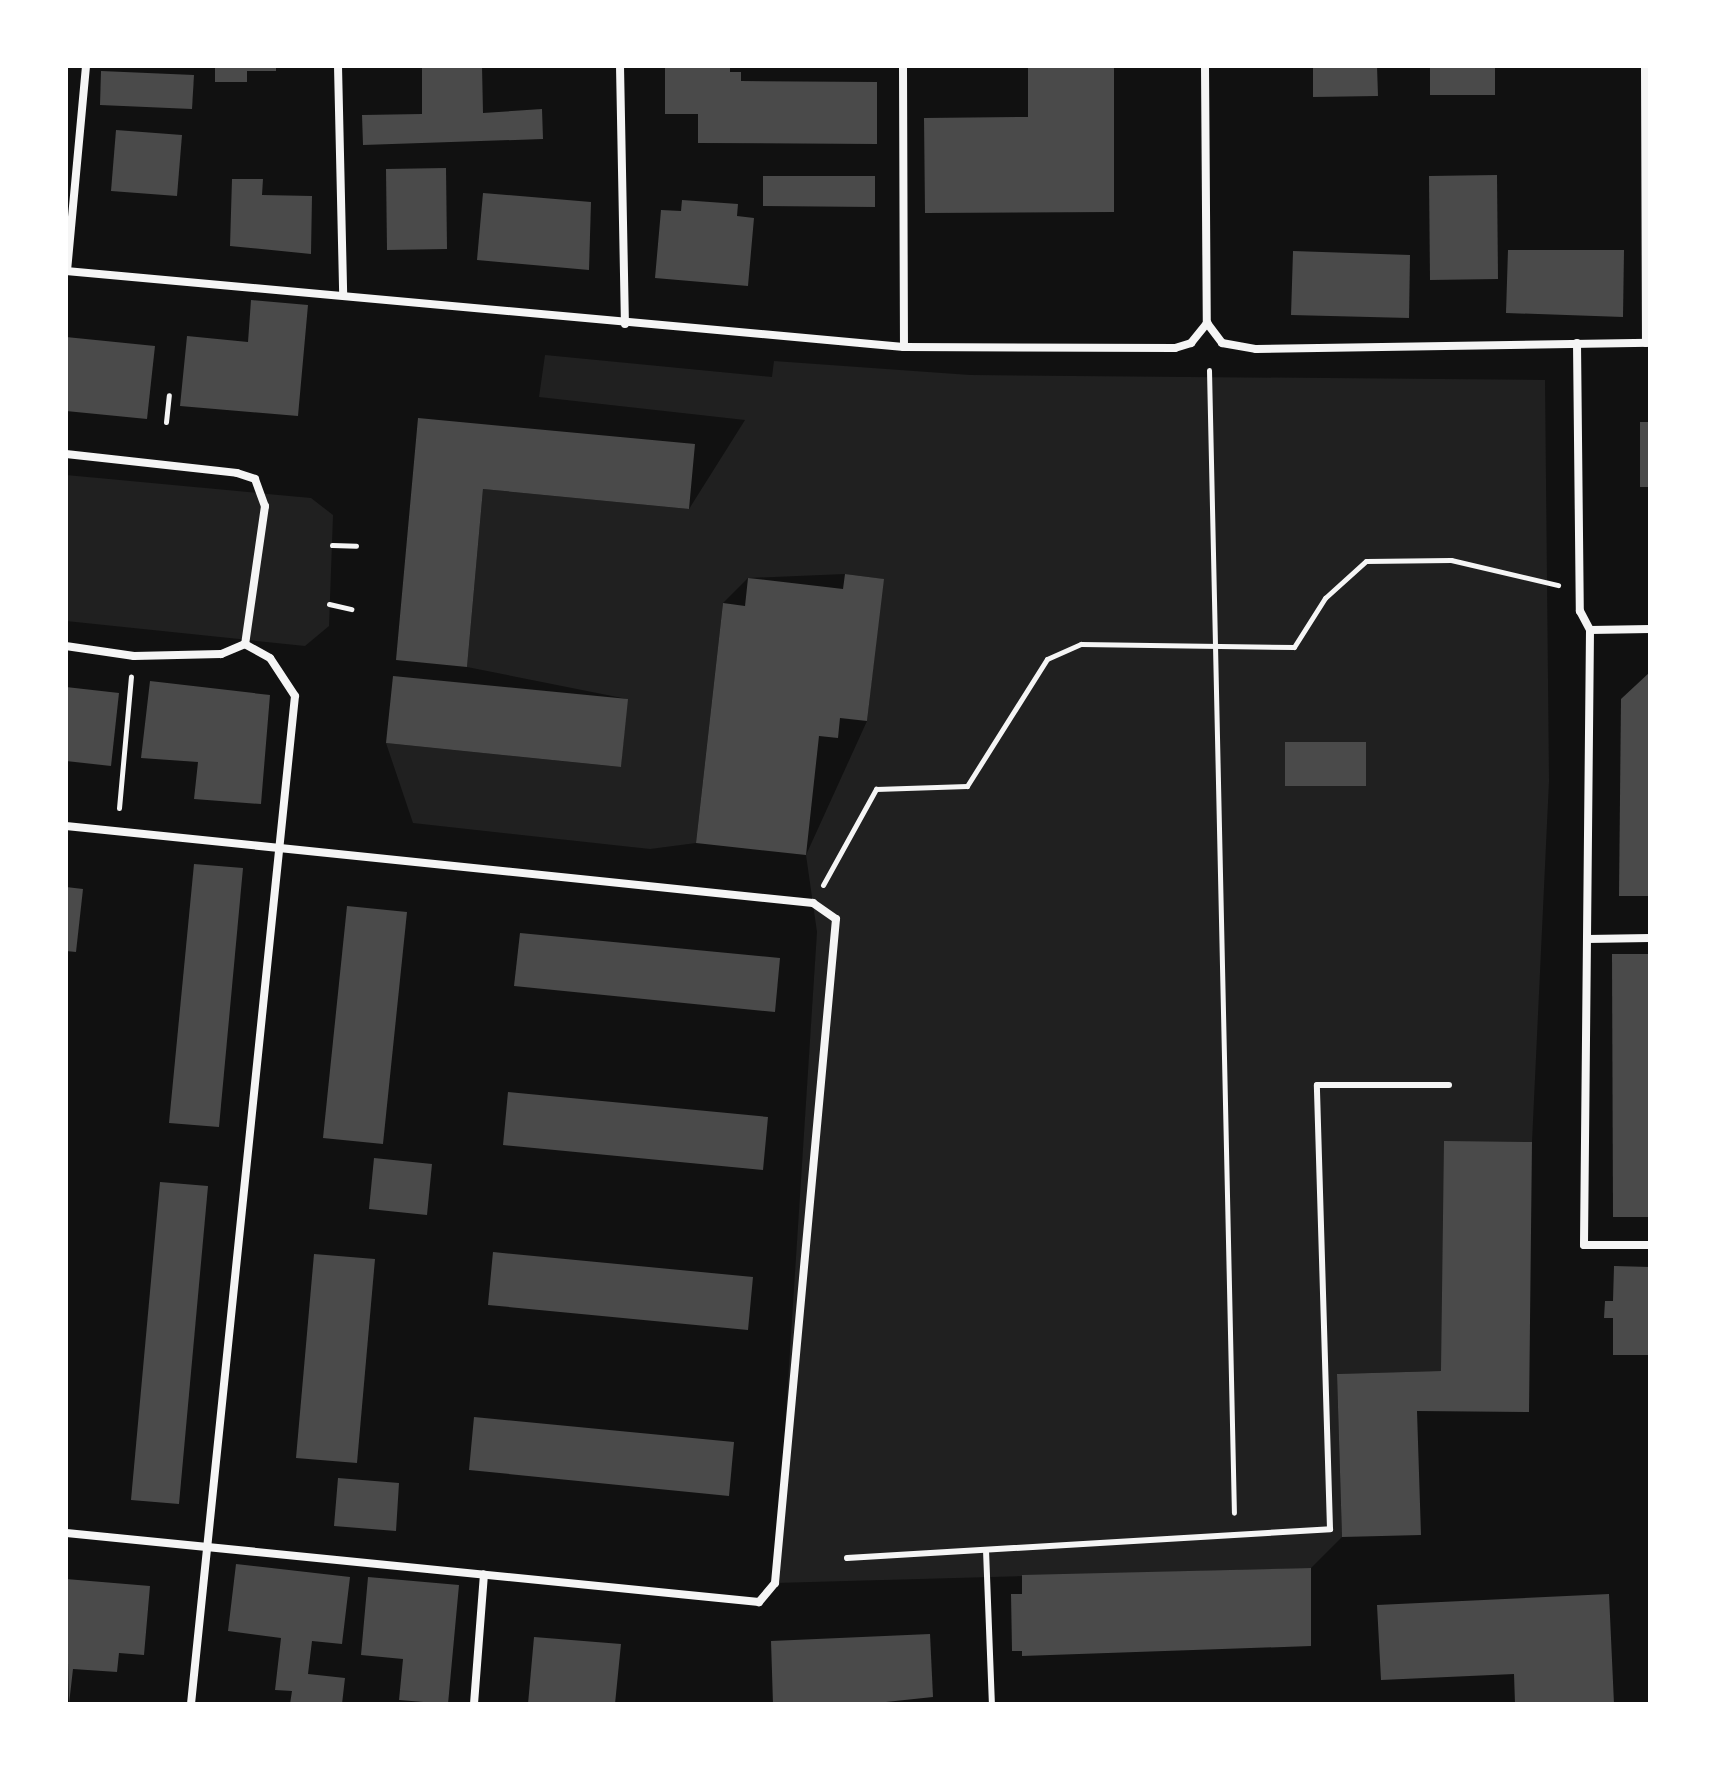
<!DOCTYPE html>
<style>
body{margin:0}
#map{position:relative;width:1716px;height:1770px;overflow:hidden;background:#111;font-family:Cabin,sans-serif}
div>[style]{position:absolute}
.green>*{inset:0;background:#202020}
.building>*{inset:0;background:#4a4a4a}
.path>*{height:5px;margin:-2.5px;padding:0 2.5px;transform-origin:2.5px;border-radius:2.5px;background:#f5f5f5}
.service>*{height:6px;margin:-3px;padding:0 3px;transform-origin:3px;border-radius:3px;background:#f5f5f5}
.minor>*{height:8px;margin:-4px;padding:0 4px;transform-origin:4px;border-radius:4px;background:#f5f5f5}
span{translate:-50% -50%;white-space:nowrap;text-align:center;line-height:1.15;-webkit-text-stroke:6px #fff;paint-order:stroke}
.frame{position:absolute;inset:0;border:68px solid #fff;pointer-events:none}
</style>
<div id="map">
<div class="green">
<i style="clip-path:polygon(545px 355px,772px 377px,774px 361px,970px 375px,1545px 380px,1549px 781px,1532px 1142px,1441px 1371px,1337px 1374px,1342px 1537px,1311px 1568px,775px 1583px,817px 932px,806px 855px,867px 721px,883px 579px,845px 574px,748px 578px,723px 603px,696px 843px,650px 849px,413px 823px,386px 743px,621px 767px,627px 699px,467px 667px,483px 489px,689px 509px,745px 420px,539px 397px)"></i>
<i style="clip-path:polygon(66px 475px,311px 498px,333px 515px,329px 626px,305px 646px,66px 621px)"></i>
</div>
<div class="building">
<i style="clip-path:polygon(215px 66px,276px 66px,276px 71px,247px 71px,247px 82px,215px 82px)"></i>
<i style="clip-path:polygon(422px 66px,482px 66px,483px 113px,542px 109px,543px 139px,363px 145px,362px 115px,422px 114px)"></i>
<i style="clip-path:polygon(665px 66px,730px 66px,730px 72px,741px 72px,741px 81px,877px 82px,877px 144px,698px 143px,698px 114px,665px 114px)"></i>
<i style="clip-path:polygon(1028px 66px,1114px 66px,1114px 212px,925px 213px,924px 118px,1028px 117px)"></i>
<i style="clip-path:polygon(1313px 66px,1377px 66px,1378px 96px,1313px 97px)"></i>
<i style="clip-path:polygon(1430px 66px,1495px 66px,1495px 95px,1430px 95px)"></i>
<i style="clip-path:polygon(101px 71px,194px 75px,192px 109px,100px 105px)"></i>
<i style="clip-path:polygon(116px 130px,182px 135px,177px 196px,111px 191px)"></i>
<i style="clip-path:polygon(446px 168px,447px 249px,387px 250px,386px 169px)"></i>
<i style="clip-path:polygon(1497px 175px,1498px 279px,1430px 280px,1429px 176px)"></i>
<i style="clip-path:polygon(763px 176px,875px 176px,875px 207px,763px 206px)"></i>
<i style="clip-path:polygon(232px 179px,263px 179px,262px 195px,312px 196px,311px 254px,230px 246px)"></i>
<i style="clip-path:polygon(483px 193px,591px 202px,589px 270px,477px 260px)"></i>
<i style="clip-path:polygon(682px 200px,738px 204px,737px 216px,754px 218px,748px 286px,655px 278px,661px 210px,681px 211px)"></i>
<i style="clip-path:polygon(1508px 250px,1624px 250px,1623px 317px,1506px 313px)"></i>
<i style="clip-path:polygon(1293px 251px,1410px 255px,1409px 318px,1291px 315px)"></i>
<i style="clip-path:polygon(251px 300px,308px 305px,298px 416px,180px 406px,187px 336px,248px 342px)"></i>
<i style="clip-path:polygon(66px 337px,155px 346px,147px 419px,66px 411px)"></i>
<i style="clip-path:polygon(418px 418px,695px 444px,689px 509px,483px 489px,467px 667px,396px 660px)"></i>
<i style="clip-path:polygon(1640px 422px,1650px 422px,1650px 487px,1640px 487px)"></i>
<i style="clip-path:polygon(845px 574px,884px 579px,867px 721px,840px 718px,838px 738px,819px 736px,806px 855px,696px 843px,723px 603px,745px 606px,748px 578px,843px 589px)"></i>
<i style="clip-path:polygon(1650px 672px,1650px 896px,1619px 896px,1621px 699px)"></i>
<i style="clip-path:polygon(393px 676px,628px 699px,621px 767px,386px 743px)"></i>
<i style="clip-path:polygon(150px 681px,270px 695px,261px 804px,194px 799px,198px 762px,141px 758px)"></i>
<i style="clip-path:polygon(66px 687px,119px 693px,111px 766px,66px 761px)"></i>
<i style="clip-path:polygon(1285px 742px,1366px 742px,1366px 786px,1285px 786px)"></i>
<i style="clip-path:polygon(194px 864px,243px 868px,219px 1127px,169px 1123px)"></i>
<i style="clip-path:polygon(66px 887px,83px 889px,76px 952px,66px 951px)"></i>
<i style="clip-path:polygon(347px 906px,407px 912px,383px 1144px,323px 1138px)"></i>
<i style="clip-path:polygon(520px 933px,780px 958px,775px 1012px,514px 986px)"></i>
<i style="clip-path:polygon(1612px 954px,1650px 954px,1650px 1217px,1613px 1217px)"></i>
<i style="clip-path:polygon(508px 1092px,768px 1117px,763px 1170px,503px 1145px)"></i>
<i style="clip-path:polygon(1444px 1141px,1532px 1142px,1529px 1412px,1417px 1411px,1421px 1535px,1342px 1537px,1337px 1374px,1441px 1371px)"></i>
<i style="clip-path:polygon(374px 1158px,432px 1164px,427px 1215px,369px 1209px)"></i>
<i style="clip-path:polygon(160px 1182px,208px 1186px,179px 1504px,131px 1500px)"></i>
<i style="clip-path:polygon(493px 1252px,753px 1277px,748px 1330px,488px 1305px)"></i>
<i style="clip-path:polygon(314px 1254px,375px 1259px,357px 1463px,296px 1458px)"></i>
<i style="clip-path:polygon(1614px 1266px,1650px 1267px,1650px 1355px,1613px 1355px,1613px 1318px,1604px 1318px,1605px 1301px,1613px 1301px)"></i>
<i style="clip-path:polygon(474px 1417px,734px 1442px,729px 1496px,469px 1470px)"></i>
<i style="clip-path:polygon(338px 1478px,399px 1483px,396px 1531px,334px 1526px)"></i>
<i style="clip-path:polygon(236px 1564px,350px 1577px,342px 1644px,312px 1641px,308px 1674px,345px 1678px,342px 1704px,290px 1704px,292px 1691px,275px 1690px,281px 1638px,228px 1631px)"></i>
<i style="clip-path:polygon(1311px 1568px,1311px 1646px,1022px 1656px,1022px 1651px,1012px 1651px,1011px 1594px,1022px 1594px,1022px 1575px)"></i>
<i style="clip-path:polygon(368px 1577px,459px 1585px,448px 1704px,399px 1700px,403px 1659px,361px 1655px)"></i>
<i style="clip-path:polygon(66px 1579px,150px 1586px,144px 1655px,119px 1653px,117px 1672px,73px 1669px,69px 1704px)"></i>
<i style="clip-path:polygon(1609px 1594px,1614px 1704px,1515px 1704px,1514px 1674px,1381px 1680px,1377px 1605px)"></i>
<i style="clip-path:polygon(930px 1634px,933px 1697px,867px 1704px,773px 1704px,771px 1641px)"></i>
<i style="clip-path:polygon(534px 1637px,621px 1644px,615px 1704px,528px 1704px)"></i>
</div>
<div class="path">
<i style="left:1209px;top:370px;width:1143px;rotate:88.75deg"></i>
<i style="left:166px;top:422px;width:27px;rotate:-84deg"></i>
<i style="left:332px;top:545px;width:24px;rotate:2deg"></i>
<i style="left:329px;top:604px;width:23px;rotate:13deg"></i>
<i style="left:119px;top:808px;width:132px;rotate:-84.8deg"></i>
<i style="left:823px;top:885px;width:110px;rotate:-61.1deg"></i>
<i style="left:876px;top:789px;width:91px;rotate:-1.9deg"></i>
<i style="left:967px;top:786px;width:150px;rotate:-57.8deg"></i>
<i style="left:1047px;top:659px;width:37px;rotate:-24deg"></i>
<i style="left:1081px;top:644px;width:213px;rotate:0.8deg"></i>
<i style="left:1294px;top:647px;width:58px;rotate:-57.7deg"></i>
<i style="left:1325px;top:598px;width:55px;rotate:-42.1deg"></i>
<i style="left:1366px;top:561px;width:85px;rotate:-0.7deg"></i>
<i style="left:1451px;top:560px;width:110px;rotate:13.2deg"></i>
</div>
<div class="service">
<i style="left:986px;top:1550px;width:154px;rotate:87.8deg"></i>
<i style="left:847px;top:1558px;width:484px;rotate:-3.4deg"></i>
<i style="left:1330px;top:1529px;width:444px;rotate:-91.7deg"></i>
<i style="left:1317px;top:1085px;width:132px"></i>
</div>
<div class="minor">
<i style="left:338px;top:66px;width:229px;rotate:88.7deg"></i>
<i style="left:620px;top:66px;width:258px;rotate:88.9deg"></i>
<i style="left:903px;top:66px;width:281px;rotate:89.8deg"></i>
<i style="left:1205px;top:66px;width:257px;rotate:89.6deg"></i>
<i style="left:1207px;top:323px;width:25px;rotate:53deg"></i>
<i style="left:1222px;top:343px;width:35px;rotate:10deg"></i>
<i style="left:1256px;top:349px;width:394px;rotate:-0.9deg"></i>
<i style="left:1645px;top:66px;width:277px;rotate:89.8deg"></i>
<i style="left:66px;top:271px;width:841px;rotate:5.18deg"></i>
<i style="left:904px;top:347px;width:271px;rotate:0.2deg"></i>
<i style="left:1175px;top:348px;width:17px;rotate:-17deg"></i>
<i style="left:1191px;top:343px;width:26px;rotate:-51deg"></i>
<i style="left:67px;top:271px;width:206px;rotate:-84.7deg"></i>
<i style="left:1577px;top:343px;width:268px;rotate:89.4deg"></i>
<i style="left:1580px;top:611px;width:21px;rotate:62deg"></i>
<i style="left:1590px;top:630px;width:615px;rotate:90.56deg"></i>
<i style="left:1584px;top:1245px;width:66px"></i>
<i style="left:66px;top:454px;width:172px;rotate:6.3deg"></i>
<i style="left:237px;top:473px;width:19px;rotate:18deg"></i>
<i style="left:255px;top:479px;width:29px;rotate:70deg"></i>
<i style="left:265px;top:506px;width:139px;rotate:98.2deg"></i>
<i style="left:245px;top:644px;width:26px;rotate:157deg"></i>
<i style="left:221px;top:654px;width:87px;rotate:178.7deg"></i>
<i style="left:134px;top:656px;width:69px;rotate:-171.6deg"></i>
<i style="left:1590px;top:630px;width:60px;rotate:-1deg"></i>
<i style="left:66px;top:826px;width:751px;rotate:5.89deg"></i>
<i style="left:813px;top:903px;width:28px;rotate:35deg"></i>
<i style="left:836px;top:919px;width:667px;rotate:95.25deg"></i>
<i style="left:775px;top:1583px;width:25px;rotate:130deg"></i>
<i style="left:759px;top:1602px;width:696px;rotate:-174.31deg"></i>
<i style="left:1587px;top:939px;width:63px;rotate:-0.9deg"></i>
<i style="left:191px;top:1704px;width:1013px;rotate:-84.11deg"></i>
<i style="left:295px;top:696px;width:45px;rotate:-123.3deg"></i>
<i style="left:270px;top:658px;width:29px;rotate:-151deg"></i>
<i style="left:474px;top:1704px;width:130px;rotate:-85.6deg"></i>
</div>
<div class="frame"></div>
</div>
